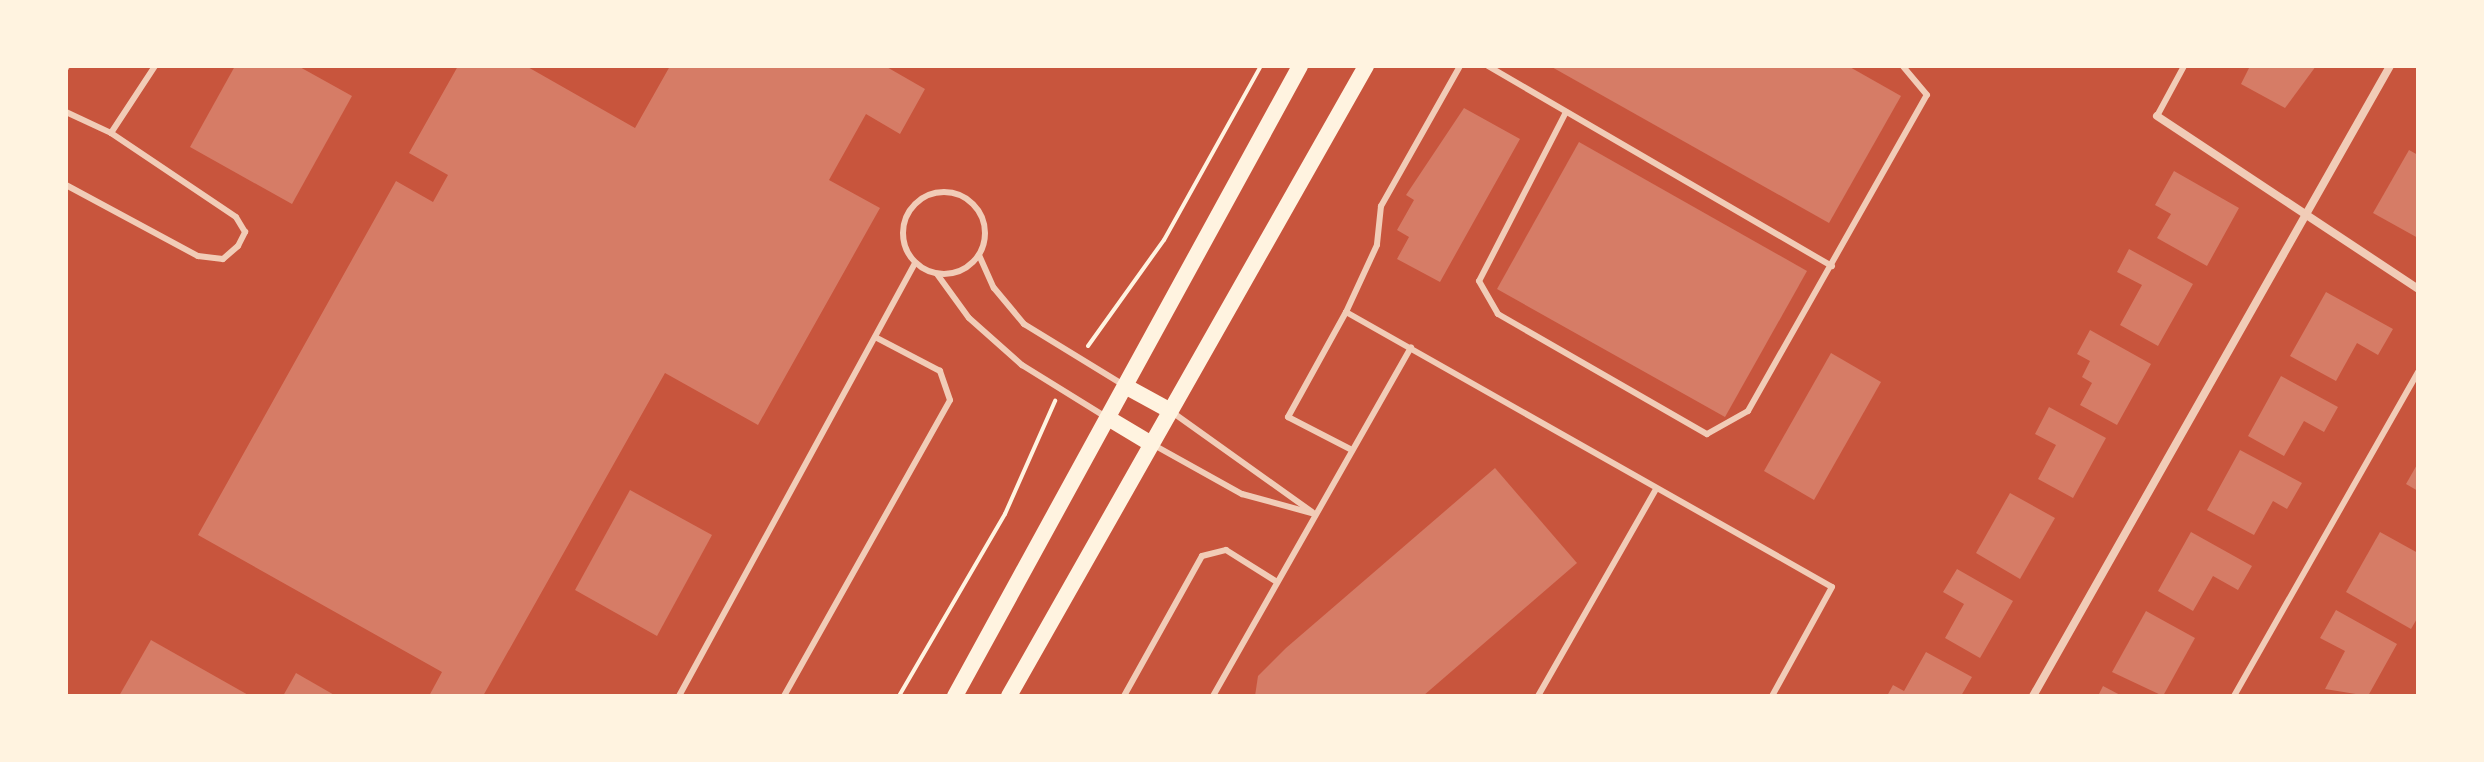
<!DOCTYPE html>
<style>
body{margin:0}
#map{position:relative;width:2484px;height:762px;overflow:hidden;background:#c8553d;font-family:Barlow,sans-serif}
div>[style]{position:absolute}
.building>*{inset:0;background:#d67c66}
.path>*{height:4px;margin:-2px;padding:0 2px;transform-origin:2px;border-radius:2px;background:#fff3e0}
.service>*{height:6px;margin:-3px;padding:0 3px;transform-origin:3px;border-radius:3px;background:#f1ccb7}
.service>.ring{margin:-3px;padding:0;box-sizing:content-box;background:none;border:6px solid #f1ccb7;border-radius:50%}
.minor>*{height:8px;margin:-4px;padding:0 4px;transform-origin:4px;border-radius:4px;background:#f1ccb7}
.secondary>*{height:16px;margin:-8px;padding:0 8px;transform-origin:8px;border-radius:8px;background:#fff3e0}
span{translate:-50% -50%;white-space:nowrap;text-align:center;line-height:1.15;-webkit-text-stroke:8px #fff3e0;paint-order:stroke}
.frame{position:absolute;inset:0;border:68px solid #fff3e0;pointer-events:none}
</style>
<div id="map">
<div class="building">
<i style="clip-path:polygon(235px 66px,298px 66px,352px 96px,292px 204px,190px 147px)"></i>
<i style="clip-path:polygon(458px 66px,526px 66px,635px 128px,670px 66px,885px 66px,925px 89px,900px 134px,866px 114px,829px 180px,880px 208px,758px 425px,665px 373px,483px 696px,429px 696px,442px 672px,198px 535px,396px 181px,433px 202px,448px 175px,409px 153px)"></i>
<i style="clip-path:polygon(1550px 66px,1848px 66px,1901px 96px,1829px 223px)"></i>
<i style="clip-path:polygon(2250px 66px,2316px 66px,2285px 108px,2241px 84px)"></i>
<i style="clip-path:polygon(1464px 108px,1520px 139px,1440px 282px,1397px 259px,1409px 237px,1397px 230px,1414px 200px,1406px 195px)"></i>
<i style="clip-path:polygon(1579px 142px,1807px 271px,1725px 417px,1497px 289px)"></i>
<i style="clip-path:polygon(2409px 150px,2418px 155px,2418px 238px,2373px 213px)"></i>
<i style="clip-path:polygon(2174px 171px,2239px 208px,2207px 266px,2157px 238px,2171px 214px,2155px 205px)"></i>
<i style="clip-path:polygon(2129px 249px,2193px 284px,2158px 346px,2120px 325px,2142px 285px,2117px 272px)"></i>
<i style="clip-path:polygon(2326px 292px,2393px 329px,2378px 355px,2357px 343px,2336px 381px,2290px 356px)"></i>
<i style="clip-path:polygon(2090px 330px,2151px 364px,2117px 425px,2080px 405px,2092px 383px,2082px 377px,2090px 361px,2077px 354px)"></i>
<i style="clip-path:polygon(1831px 353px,1881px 382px,1814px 500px,1764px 471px)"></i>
<i style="clip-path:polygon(2281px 376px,2338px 407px,2324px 432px,2304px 421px,2284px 456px,2248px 436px)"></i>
<i style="clip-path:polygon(2049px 407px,2106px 438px,2073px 498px,2038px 479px,2056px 445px,2035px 434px)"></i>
<i style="clip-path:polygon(2240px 450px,2302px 483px,2287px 509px,2273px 501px,2254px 535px,2207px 510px)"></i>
<i style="clip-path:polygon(2418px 463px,2418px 491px,2406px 484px)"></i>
<i style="clip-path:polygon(1495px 468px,1577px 563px,1423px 696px,1255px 696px,1258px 676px,1286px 648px)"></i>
<i style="clip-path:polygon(630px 490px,712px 535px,657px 636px,575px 590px)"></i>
<i style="clip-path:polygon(2010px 493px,2055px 518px,2020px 579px,1976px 553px)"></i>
<i style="clip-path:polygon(2191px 532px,2252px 566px,2238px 590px,2213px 576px,2193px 611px,2158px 591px)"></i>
<i style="clip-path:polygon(2380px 532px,2418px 553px,2418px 617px,2411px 629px,2346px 592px)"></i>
<i style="clip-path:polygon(1957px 569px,2013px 601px,1980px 658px,1945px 638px,1964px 604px,1943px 592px)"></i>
<i style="clip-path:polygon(2336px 610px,2397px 644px,2368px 696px,2325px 689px,2345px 651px,2320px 638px)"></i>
<i style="clip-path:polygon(2146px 611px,2195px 638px,2163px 696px,2112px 672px)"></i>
<i style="clip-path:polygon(151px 640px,250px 696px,119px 696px)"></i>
<i style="clip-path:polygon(1926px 652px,1972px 677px,1961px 696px,1887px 696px,1893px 685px,1904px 691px)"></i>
<i style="clip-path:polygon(296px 673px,336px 696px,283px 696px)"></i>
<i style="clip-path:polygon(2103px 686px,2122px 696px,2098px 696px)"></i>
</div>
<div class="path">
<i style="left:1088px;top:346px;width:130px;rotate:-54.4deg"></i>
<i style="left:1164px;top:240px;width:199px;rotate:-60.9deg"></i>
<i style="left:899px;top:696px;width:211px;rotate:-59.8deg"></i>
<i style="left:1005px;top:514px;width:124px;rotate:-66.1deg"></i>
</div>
<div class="service">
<i style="left:1460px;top:66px;width:161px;rotate:119.4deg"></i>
<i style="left:1381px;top:206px;width:39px;rotate:96deg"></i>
<i style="left:1377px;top:245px;width:74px;rotate:114.8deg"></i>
<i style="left:1346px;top:312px;width:558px;rotate:29.5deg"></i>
<i style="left:1832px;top:587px;width:124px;rotate:118.8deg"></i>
<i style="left:1488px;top:66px;width:398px;rotate:30.2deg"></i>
<i style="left:66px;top:68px;width:2px;rotate:-63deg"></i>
<i style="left:66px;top:112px;width:50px;rotate:25deg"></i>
<i style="left:111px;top:133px;width:80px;rotate:-56.7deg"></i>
<i style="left:1566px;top:112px;width:190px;rotate:117.2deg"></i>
<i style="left:1479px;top:281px;width:38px;rotate:60deg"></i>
<i style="left:1498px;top:314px;width:241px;rotate:29.9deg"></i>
<i style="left:1707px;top:434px;width:47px;rotate:-29.3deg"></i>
<i style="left:1748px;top:411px;width:363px;rotate:-60.5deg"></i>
<i style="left:1927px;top:95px;width:38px;rotate:-130deg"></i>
<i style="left:2157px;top:116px;width:57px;rotate:-61.6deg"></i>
<i style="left:66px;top:185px;width:150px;rotate:28.3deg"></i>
<i style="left:198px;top:256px;width:25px;rotate:7deg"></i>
<i style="left:223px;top:259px;width:20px;rotate:-41deg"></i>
<i style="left:238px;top:246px;width:16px;rotate:-63deg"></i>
<i style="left:245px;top:232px;width:17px;rotate:-121deg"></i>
<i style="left:236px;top:217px;width:151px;rotate:-146.1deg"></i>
<i class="ring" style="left:903px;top:192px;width:76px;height:76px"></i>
<i style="left:979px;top:255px;width:36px;rotate:66deg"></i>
<i style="left:994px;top:288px;width:47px;rotate:50.2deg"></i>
<i style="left:1024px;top:324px;width:119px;rotate:31.5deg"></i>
<i style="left:937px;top:274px;width:54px;rotate:54deg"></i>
<i style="left:969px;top:318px;width:71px;rotate:41.6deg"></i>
<i style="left:1022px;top:365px;width:99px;rotate:31.8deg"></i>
<i style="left:1346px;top:312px;width:120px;rotate:118.9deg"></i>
<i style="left:1288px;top:417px;width:72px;rotate:27.3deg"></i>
<i style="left:1172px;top:412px;width:172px;rotate:35.5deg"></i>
<i style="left:1152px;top:444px;width:103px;rotate:29.1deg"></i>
<i style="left:1242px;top:494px;width:76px;rotate:15.3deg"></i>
<i style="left:679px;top:696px;width:493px;rotate:-61.4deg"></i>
<i style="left:784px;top:696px;width:339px;rotate:-60.7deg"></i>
<i style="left:950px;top:400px;width:31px;rotate:-109deg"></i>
<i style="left:940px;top:371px;width:73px;rotate:-152.4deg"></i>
<i style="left:1124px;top:696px;width:160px;rotate:-60.9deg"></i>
<i style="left:1202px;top:556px;width:25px;rotate:-14deg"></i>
<i style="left:1226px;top:550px;width:60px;rotate:32.1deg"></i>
<i style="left:1213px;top:696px;width:401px;rotate:-60.4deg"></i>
<i style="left:1538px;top:696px;width:238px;rotate:-60.3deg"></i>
<i style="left:2234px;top:696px;width:373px;rotate:-60.4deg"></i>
</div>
<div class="minor">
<i style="left:2157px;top:116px;width:313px;rotate:33.5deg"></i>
<i style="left:2033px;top:696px;width:724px;rotate:-60.46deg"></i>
</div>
<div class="secondary">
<i style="left:1125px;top:386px;width:48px;rotate:28.7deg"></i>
<i style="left:1108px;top:418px;width:47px;rotate:31deg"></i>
<i style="left:955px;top:696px;width:718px;rotate:-61.29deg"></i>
<i style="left:1009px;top:696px;width:724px;rotate:-60.46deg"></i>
</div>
<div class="frame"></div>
</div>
